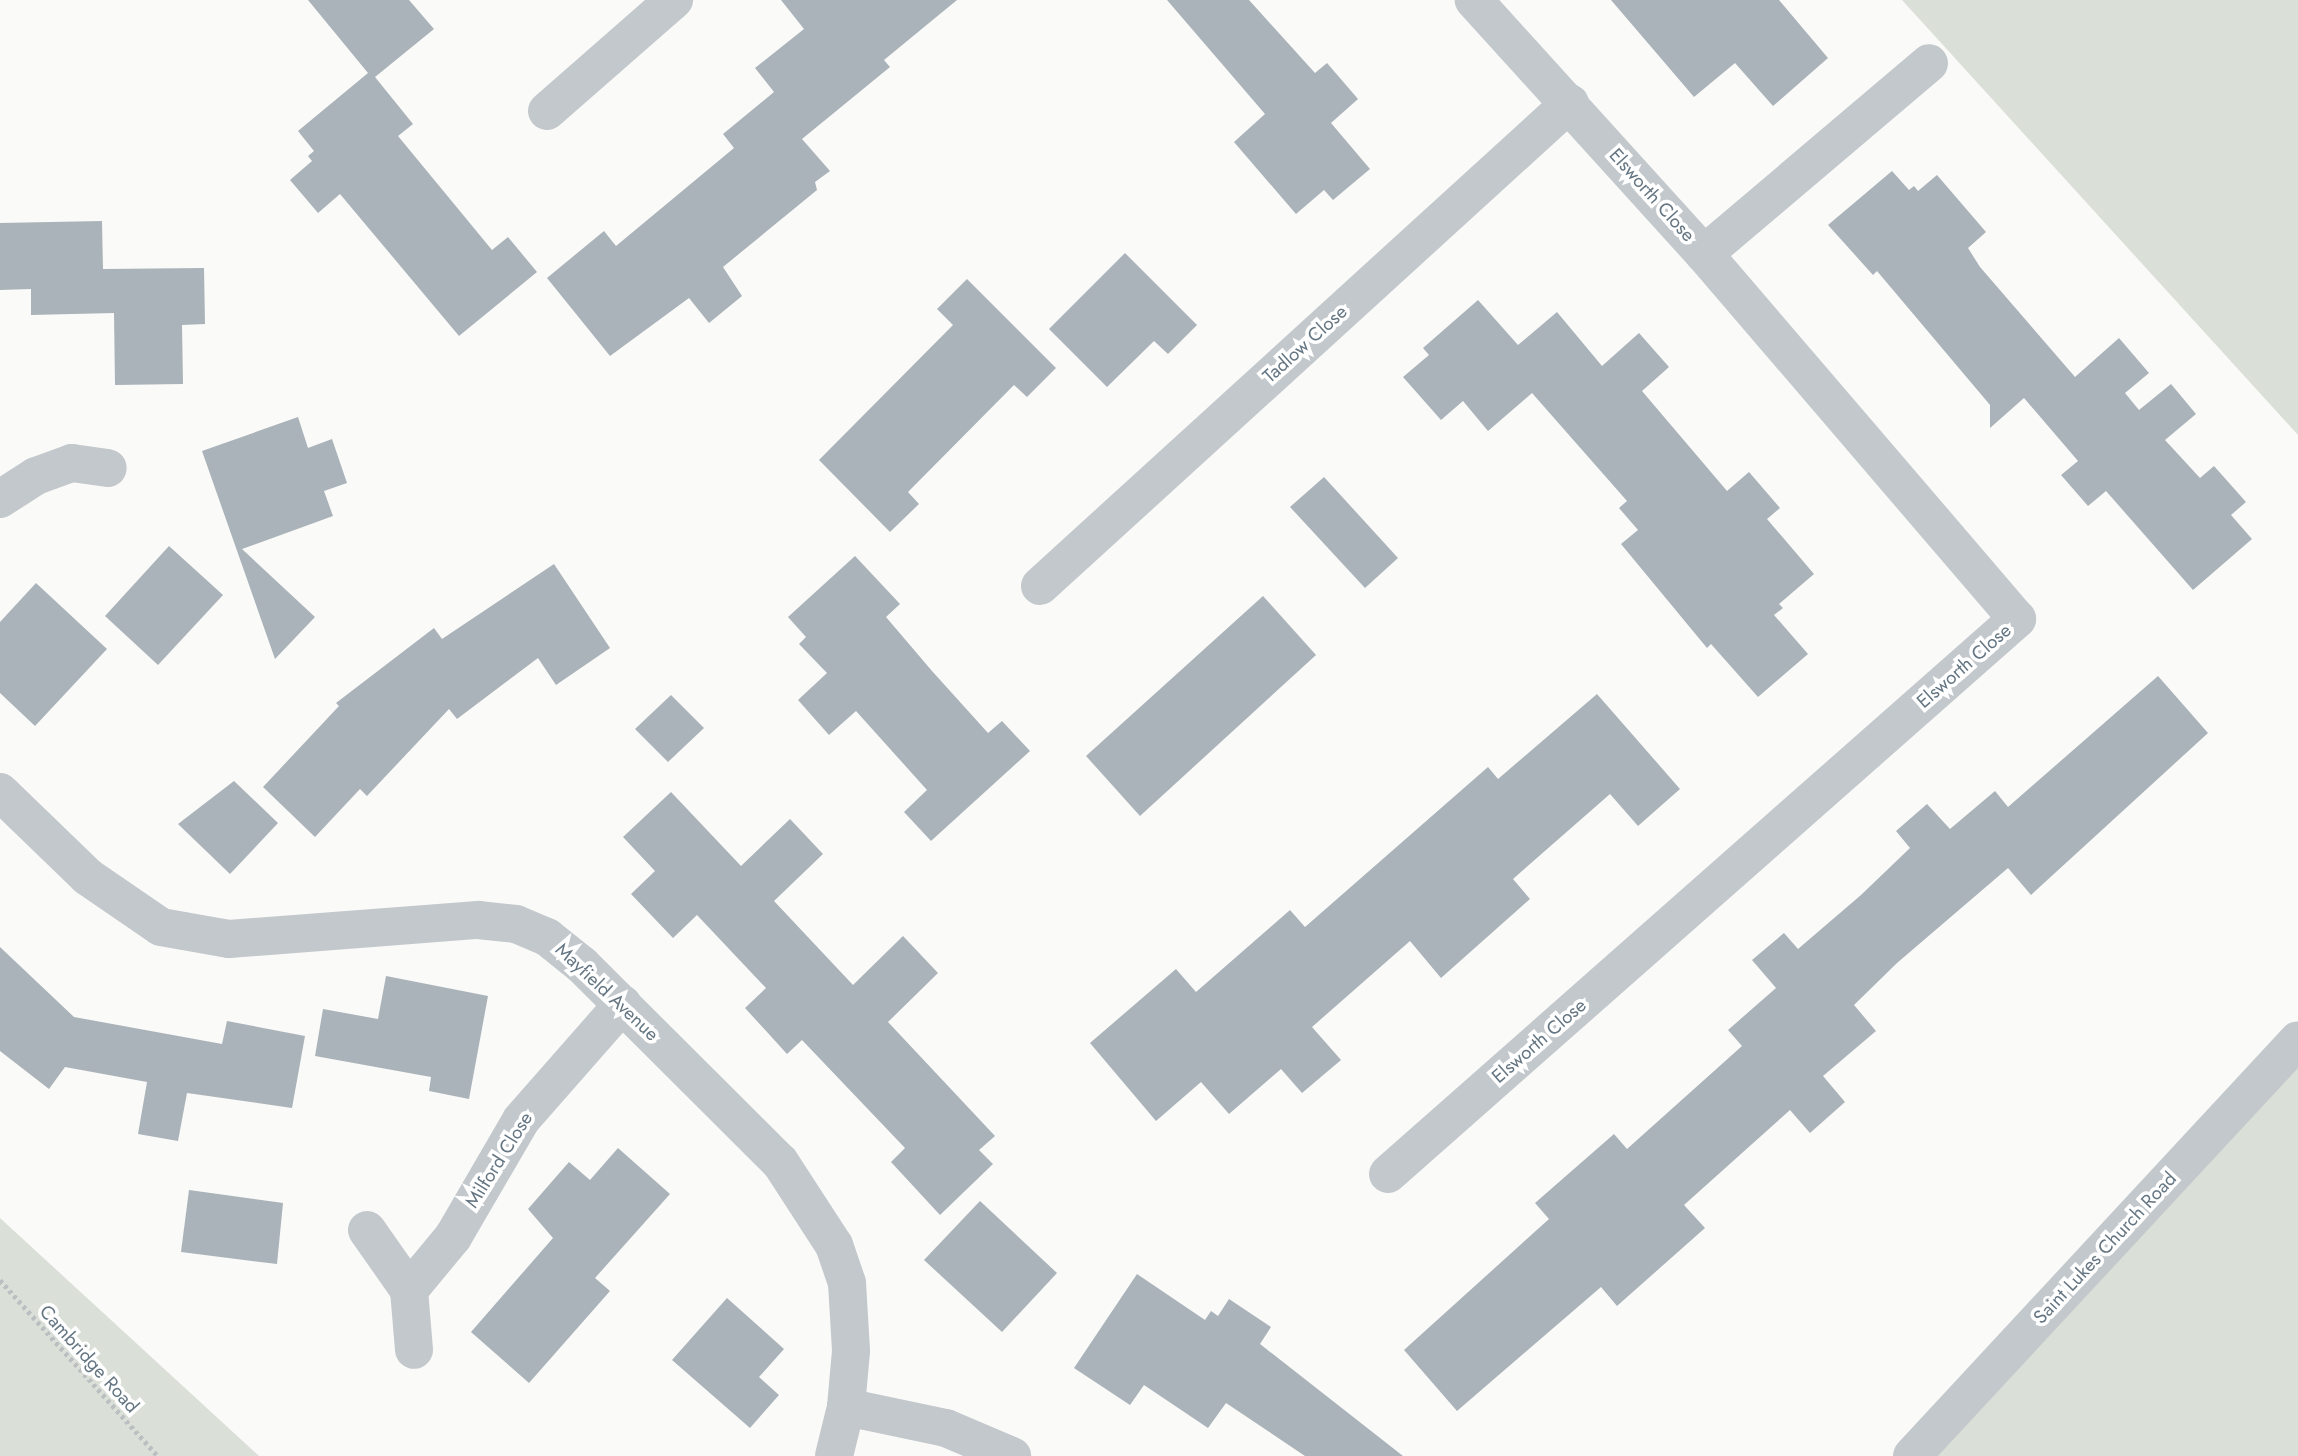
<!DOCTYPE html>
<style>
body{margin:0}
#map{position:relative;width:2298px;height:1456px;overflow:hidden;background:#fafaf8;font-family:Jost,sans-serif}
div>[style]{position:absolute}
.green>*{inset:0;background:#dadfd7}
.building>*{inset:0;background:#aab3b9}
.path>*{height:4.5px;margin-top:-2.25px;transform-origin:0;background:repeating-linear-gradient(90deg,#bbbfc2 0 3.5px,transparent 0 7px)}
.minor>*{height:38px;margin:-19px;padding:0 19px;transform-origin:19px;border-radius:19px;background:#c3c8cc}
span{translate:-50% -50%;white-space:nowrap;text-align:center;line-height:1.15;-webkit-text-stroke:7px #fff;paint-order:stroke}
.street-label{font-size:19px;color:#657683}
</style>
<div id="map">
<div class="green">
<i style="clip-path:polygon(1902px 0,2298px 0,2298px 435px)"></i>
<i style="clip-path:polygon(2298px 1040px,2298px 1456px,1912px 1456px)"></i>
<i style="clip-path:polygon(0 1218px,259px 1456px,0 1456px)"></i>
</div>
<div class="building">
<i style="clip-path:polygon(308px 0,409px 0,434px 29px,375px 77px,413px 124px,398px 136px,492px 250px,508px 237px,537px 272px,459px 336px,340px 194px,318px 213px,290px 180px,312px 161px,308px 156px,314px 151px,298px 131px,368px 73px)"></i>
<i style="clip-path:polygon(781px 0,957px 0,884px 60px,890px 67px,802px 139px,830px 171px,815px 182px,817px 190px,723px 267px,742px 296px,709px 323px,689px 298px,610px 356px,547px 278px,604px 231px,616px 246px,734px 148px,723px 134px,774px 92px,755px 68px,804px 29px)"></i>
<i style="clip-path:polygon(1167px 0,1249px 0,1315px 73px,1327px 63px,1358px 99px,1331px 123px,1370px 169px,1333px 200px,1324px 190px,1296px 214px,1234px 142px,1265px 114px)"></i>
<i style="clip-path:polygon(1611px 0,1779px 0,1828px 58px,1773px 106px,1735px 63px,1694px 97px)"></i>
<i style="clip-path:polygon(1892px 171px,1909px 190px,1914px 186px,1918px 191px,1937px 175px,1986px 232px,1968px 248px,1980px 267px,2075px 377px,2119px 338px,2149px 373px,2125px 393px,2139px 410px,2171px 384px,2196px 414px,2165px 440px,2200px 478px,2214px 466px,2246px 502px,2231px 515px,2252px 539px,2193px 590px,2106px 491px,2088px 506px,2061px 475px,2078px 461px,2024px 398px,1990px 428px,1990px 405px,1877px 271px,1873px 275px,1828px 225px)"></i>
<i style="clip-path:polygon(102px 221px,103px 269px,204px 268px,205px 324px,182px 325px,183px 384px,115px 385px,114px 313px,31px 315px,31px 289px,0 290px,0 223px)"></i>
<i style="clip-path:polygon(1125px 253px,1197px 325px,1168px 354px,1154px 341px,1107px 387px,1049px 329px)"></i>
<i style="clip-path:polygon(967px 279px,1056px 368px,1027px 397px,1014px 385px,908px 492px,919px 504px,890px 532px,819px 460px,953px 325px,937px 309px)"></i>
<i style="clip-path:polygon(1478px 300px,1518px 345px,1557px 312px,1602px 366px,1639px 333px,1669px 367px,1642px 391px,1727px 491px,1749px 472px,1780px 508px,1767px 519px,1814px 574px,1779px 604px,1783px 608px,1774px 615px,1808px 654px,1758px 697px,1711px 644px,1707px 648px,1621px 544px,1638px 530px,1619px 508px,1627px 501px,1532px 393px,1488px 431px,1463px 401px,1441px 420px,1403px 377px,1429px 355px,1423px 348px)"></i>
<i style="clip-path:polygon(298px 417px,308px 448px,332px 439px,347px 483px,324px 491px,333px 516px,242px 549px,315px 617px,275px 659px,202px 451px)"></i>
<i style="clip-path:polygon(1324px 477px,1398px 558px,1365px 588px,1290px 507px)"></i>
<i style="clip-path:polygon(169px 546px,223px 595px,158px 665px,105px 616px)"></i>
<i style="clip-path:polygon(855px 556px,900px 604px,886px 617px,932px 671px,988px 733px,1002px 721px,1030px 751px,931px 841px,904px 812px,927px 790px,856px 711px,829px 735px,798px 700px,827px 673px,799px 644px,806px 637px,788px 617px)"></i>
<i style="clip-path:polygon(554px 564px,610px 648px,556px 685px,538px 658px,457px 719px,449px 709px,367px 796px,360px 789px,315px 837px,263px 787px,339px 706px,336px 703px,434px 628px,442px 639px)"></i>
<i style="clip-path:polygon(36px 583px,107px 649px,35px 726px,0 693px,0 622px)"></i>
<i style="clip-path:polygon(1263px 596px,1316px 655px,1140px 816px,1086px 756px)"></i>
<i style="clip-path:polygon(2158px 676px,2208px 733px,2031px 895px,2008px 868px,1897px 963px,1854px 1005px,1876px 1031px,1823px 1076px,1845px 1102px,1810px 1133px,1790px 1110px,1684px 1205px,1705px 1228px,1617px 1306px,1601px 1287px,1457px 1411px,1404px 1350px,1549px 1219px,1535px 1203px,1614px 1134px,1627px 1149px,1742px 1046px,1728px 1030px,1776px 988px,1752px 960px,1784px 933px,1798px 949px,1861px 895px,1910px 848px,1896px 831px,1927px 804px,1950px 829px,1995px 791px,2008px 807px)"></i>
<i style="clip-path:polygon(1597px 694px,1680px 789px,1638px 826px,1610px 794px,1513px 879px,1530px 899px,1441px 978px,1410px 941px,1312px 1027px,1341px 1060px,1302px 1093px,1281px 1069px,1229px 1114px,1201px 1082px,1156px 1121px,1090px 1043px,1176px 969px,1196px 992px,1290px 910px,1305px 927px,1488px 767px,1498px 779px)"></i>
<i style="clip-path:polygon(671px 695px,704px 728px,668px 762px,635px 729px)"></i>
<i style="clip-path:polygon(234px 781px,278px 823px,230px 874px,178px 824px)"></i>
<i style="clip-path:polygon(671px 792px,741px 866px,790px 819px,823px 854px,774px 901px,853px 985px,903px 936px,938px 973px,888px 1022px,995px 1136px,979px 1150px,993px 1164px,940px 1215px,891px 1162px,905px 1148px,802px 1040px,787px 1054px,745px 1008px,766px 988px,697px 915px,673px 938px,631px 894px,655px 871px,623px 837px)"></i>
<i style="clip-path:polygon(0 947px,74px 1017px,222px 1044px,227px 1021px,305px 1036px,292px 1108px,187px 1093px,178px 1141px,138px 1134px,147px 1082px,65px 1067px,49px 1089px,0 1051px)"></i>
<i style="clip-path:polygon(386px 976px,488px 996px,469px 1099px,429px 1091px,431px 1077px,315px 1056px,323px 1009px,378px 1019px)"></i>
<i style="clip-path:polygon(618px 1148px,670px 1194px,595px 1278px,610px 1291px,529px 1383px,471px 1332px,553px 1238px,528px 1209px,569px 1162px,590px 1180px)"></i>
<i style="clip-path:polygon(189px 1190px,283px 1203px,277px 1264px,181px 1252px)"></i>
<i style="clip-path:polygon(980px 1201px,1057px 1273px,1002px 1332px,924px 1260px)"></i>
<i style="clip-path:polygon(1137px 1274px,1205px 1320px,1211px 1311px,1218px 1316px,1229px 1299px,1271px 1327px,1260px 1344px,1403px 1456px,1305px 1456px,1226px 1403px,1208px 1428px,1144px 1385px,1130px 1405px,1074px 1368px)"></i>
<i style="clip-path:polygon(727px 1298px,784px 1349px,759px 1377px,779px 1395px,750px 1428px,672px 1360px)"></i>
</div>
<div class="path">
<i style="left:0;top:1280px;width:237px;rotate:48.1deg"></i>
</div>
<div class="minor">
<i style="left:547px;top:111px;width:169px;rotate:-41.2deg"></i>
<i style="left:1704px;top:254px;width:295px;rotate:-40.3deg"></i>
<i style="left:0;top:499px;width:43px;rotate:-32.6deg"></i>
<i style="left:36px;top:476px;width:38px;rotate:-20deg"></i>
<i style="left:72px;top:463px;width:36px;rotate:8deg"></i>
<i style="left:1040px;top:586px;width:717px;rotate:-42.34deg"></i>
<i style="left:0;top:792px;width:122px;rotate:44deg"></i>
<i style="left:88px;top:877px;width:88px;rotate:34.4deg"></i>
<i style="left:161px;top:927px;width:69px;rotate:10deg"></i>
<i style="left:229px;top:939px;width:250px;rotate:-4.4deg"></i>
<i style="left:478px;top:920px;width:38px;rotate:6deg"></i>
<i style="left:516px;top:924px;width:34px;rotate:23deg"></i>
<i style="left:547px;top:937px;width:45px;rotate:38.7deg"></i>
<i style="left:582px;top:965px;width:279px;rotate:44.9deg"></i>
<i style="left:780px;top:1162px;width:99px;rotate:57deg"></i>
<i style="left:834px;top:1245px;width:40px;rotate:71.1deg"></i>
<i style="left:847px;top:1283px;width:68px;rotate:86.6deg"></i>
<i style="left:851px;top:1351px;width:56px;rotate:95.1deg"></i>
<i style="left:846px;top:1407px;width:50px;rotate:103.8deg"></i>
<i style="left:1388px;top:1174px;width:839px;rotate:-41.42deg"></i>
<i style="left:2017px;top:619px;width:481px;rotate:-130.6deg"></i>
<i style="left:1704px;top:254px;width:343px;rotate:-132.2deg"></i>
<i style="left:367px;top:1230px;width:73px;rotate:55deg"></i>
<i style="left:409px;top:1290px;width:69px;rotate:-50.3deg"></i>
<i style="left:453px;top:1237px;width:135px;rotate:-59.8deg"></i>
<i style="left:521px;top:1120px;width:154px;rotate:-48.7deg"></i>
<i style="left:409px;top:1290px;width:60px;rotate:85.2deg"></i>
<i style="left:846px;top:1407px;width:102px;rotate:11.9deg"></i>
<i style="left:946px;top:1428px;width:72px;rotate:23deg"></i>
<i style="left:1912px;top:1456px;width:567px;rotate:-47.14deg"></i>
</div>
<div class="street-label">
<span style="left:1652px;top:195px;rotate:48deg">Elsworth Close</span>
<span style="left:1305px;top:344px;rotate:-42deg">Tadlow Close</span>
<span style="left:1964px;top:666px;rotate:-41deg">Elsworth Close</span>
<span style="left:607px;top:992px;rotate:43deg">Mayfield Avenue</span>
<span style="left:1539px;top:1041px;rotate:-41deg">Elsworth Close</span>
<span style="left:499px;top:1160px;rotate:-58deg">Milford Close</span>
<span style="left:2105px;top:1248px;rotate:-47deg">Saint Lukes Church Road</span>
<span style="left:89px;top:1359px;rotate:48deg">Cambridge Road</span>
</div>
</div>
